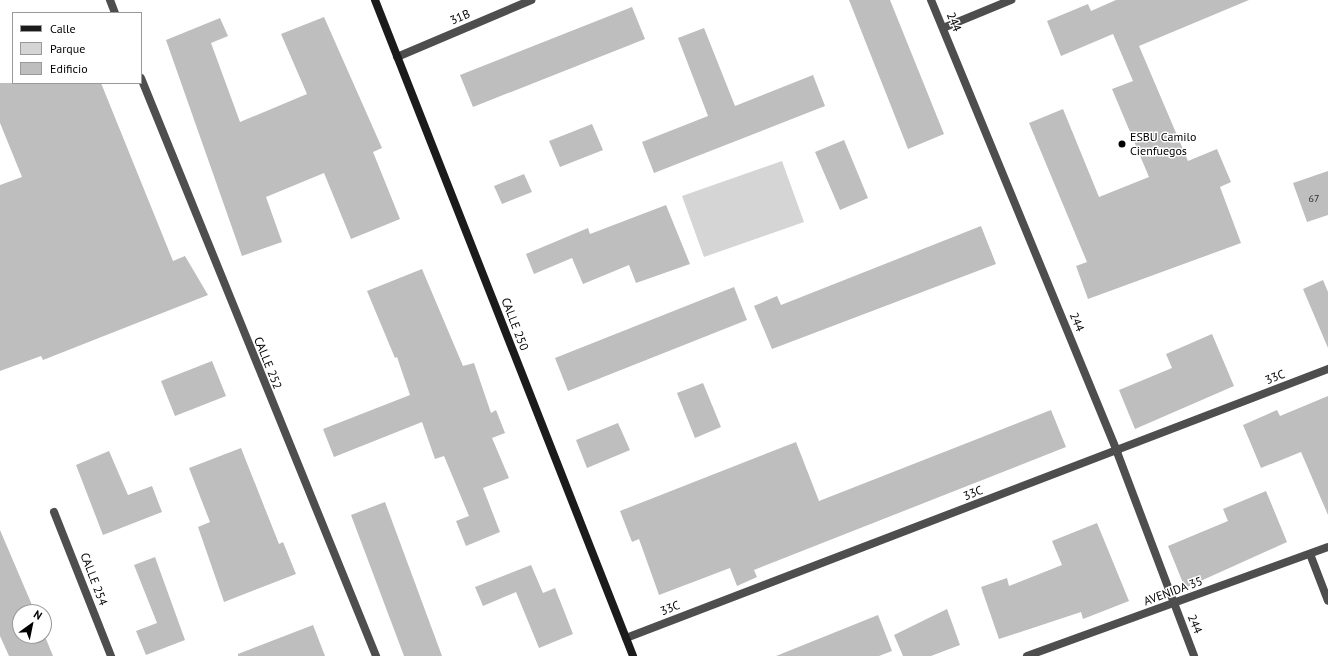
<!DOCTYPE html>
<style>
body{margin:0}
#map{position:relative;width:1328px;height:656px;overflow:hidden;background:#fff;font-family:"PT Sans",sans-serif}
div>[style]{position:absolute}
.green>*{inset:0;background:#d5d5d5}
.building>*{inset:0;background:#bebebe}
.street>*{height:8px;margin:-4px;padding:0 4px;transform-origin:4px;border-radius:4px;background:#4e4e4e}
.secondary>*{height:8px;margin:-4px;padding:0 4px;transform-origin:4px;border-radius:4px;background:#1b1b1b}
.dots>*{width:11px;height:11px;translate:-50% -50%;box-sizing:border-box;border:2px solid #fff;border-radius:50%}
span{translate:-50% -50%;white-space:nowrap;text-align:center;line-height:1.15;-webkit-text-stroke:3px #fff;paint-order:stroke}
.number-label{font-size:10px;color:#303030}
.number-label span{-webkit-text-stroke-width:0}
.street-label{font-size:12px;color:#000}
.poi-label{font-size:12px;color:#000}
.left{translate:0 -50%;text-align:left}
.legend{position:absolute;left:12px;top:12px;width:130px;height:72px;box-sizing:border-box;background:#fff;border:1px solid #999;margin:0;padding:5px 7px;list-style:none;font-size:12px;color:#000}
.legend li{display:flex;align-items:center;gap:8px;height:20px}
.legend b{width:20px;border:1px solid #999}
.north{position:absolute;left:12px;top:604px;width:40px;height:40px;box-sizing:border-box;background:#fff;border:1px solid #999;border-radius:50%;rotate:33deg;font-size:11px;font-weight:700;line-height:16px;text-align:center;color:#000}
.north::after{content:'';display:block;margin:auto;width:14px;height:18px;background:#000;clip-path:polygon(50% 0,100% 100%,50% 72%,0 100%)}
</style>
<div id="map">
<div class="green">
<i style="clip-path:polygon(782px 161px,804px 222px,704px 257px,682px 196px)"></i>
</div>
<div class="building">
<i style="clip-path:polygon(849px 0,890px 0,944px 134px,908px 149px)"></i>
<i style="clip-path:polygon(1116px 0,1249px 0,1139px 46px,1188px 161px,1217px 149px,1231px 182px,1220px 187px,1241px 243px,1088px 299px,1076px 266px,1087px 262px,1029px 123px,1063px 109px,1099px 197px,1149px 177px,1112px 89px,1133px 81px,1113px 34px,1061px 56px,1047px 21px,1088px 4px,1091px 11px)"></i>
<i style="clip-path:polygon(632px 7px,645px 39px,473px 107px,460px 75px)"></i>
<i style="clip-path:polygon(324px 17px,382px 148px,373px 152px,400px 219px,351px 239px,324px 173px,266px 197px,282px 242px,242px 256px,166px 40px,220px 18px,228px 36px,211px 43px,240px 122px,307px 94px,281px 34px)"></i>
<i style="clip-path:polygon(704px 28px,735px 106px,813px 75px,825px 106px,654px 173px,642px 142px,708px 116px,678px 38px)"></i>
<i style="clip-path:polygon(0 83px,101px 83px,173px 261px,185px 256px,208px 295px,43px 360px,41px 356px,0 371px,0 185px,22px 177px,0 123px)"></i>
<i style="clip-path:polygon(592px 124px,603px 150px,560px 167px,549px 141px)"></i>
<i style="clip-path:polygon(844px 140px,868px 198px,840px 210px,815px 152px)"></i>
<i style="clip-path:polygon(1328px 171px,1328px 215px,1307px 222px,1293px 183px)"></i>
<i style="clip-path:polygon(524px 174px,532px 192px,502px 204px,494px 186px)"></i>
<i style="clip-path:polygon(666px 205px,690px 264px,636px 283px,629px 265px,583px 284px,572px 258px,534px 274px,526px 254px,588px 228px,590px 234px)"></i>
<i style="clip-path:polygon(981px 226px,996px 264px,772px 349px,754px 306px,777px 296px,781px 305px)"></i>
<i style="clip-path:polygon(422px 269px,463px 366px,474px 363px,491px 413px,496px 410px,505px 433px,492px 438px,509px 478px,483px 488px,500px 532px,466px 546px,456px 521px,469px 516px,444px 456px,435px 459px,422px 422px,334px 457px,323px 429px,410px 395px,397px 357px,395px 358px,367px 291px)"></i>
<i style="clip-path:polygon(1323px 280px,1328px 292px,1328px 348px,1303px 289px)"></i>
<i style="clip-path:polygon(734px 287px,747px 320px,568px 391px,555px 358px)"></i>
<i style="clip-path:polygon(1212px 334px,1234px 386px,1135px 429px,1119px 390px,1172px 368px,1166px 354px)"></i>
<i style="clip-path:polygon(212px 361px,226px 396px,175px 416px,161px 381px)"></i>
<i style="clip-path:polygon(703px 383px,721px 427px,695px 438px,677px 393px)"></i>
<i style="clip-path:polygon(1328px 396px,1328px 515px,1301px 452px,1261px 468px,1243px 425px,1277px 410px,1280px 416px)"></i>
<i style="clip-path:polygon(1051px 410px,1066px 447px,754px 570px,757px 577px,737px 586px,730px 568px,659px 595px,639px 539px,632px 542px,620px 511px,796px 442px,819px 501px)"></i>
<i style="clip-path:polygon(618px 423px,630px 450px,587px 468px,576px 440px)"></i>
<i style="clip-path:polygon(241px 448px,279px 544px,283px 542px,296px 574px,224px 602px,198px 527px,210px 522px,189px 468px)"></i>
<i style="clip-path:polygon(109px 451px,128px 495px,152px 486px,162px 512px,103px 535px,76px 465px)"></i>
<i style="clip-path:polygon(1266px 491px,1287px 542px,1185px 588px,1168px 546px,1228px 521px,1223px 509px)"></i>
<i style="clip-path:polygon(385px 502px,442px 656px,404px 656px,351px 515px)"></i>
<i style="clip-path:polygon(1097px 523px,1129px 601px,1083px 619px,1081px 612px,999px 639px,981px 587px,1007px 578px,1009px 586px,1062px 565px,1052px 541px)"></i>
<i style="clip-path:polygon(0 530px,35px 612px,20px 612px,20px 636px,44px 634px,53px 656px,9px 656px,0 636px)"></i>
<i style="clip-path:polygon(155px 557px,185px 640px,146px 655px,136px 631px,157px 623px,134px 565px)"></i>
<i style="clip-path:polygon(531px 565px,543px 593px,555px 588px,573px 634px,539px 648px,516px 592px,483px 606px,475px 587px)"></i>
<i style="clip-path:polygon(947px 609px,960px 645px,931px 656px,903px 656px,894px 635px)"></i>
<i style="clip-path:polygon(878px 615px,892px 651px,879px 656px,776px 656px)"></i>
<i style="clip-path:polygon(313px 625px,325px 656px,238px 656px,238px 654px)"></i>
</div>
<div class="street">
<i style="left:110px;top:0;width:14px;rotate:69deg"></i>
<i style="left:931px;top:0;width:489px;rotate:67.6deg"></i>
<i style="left:1117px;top:452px;width:218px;rotate:69.3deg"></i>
<i style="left:943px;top:28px;width:74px;rotate:-22.4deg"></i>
<i style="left:397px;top:57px;width:146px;rotate:-23deg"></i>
<i style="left:141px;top:78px;width:624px;rotate:67.87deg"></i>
<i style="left:54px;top:512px;width:155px;rotate:68.4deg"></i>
<i style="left:1310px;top:554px;width:50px;rotate:69deg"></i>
<i style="left:626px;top:638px;width:752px;rotate:-20.97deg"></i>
<i style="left:1027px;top:656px;width:320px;rotate:-19.9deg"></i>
</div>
<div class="secondary">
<i style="left:375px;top:0;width:705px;rotate:68.53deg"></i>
</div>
<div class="dots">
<i style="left:1122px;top:144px;background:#000"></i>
</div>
<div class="number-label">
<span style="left:1314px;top:199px">67</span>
</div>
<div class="street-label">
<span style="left:460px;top:17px;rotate:-23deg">31B</span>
<span style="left:954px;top:22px;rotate:67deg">244</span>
<span style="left:1077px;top:322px;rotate:68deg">244</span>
<span style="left:515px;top:324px;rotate:69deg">CALLE 250</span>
<span style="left:268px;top:363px;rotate:68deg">CALLE 252</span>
<span style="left:1275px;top:377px;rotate:-22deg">33C</span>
<span style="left:973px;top:493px;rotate:-21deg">33C</span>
<span style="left:94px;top:579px;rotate:69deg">CALLE 254</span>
<span style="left:1173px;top:591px;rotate:-20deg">AVENIDA 35</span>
<span style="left:670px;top:608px;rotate:-21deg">33C</span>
<span style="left:1195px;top:624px;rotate:68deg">244</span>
</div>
<div class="poi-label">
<span class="left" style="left:1130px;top:144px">ESBU Camilo<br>Cienfuegos</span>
</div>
<ul class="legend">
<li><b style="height:5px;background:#1b1b1b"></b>Calle</li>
<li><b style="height:11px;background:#d5d5d5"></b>Parque</li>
<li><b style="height:11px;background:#bebebe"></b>Edificio</li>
</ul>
<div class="north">N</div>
</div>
